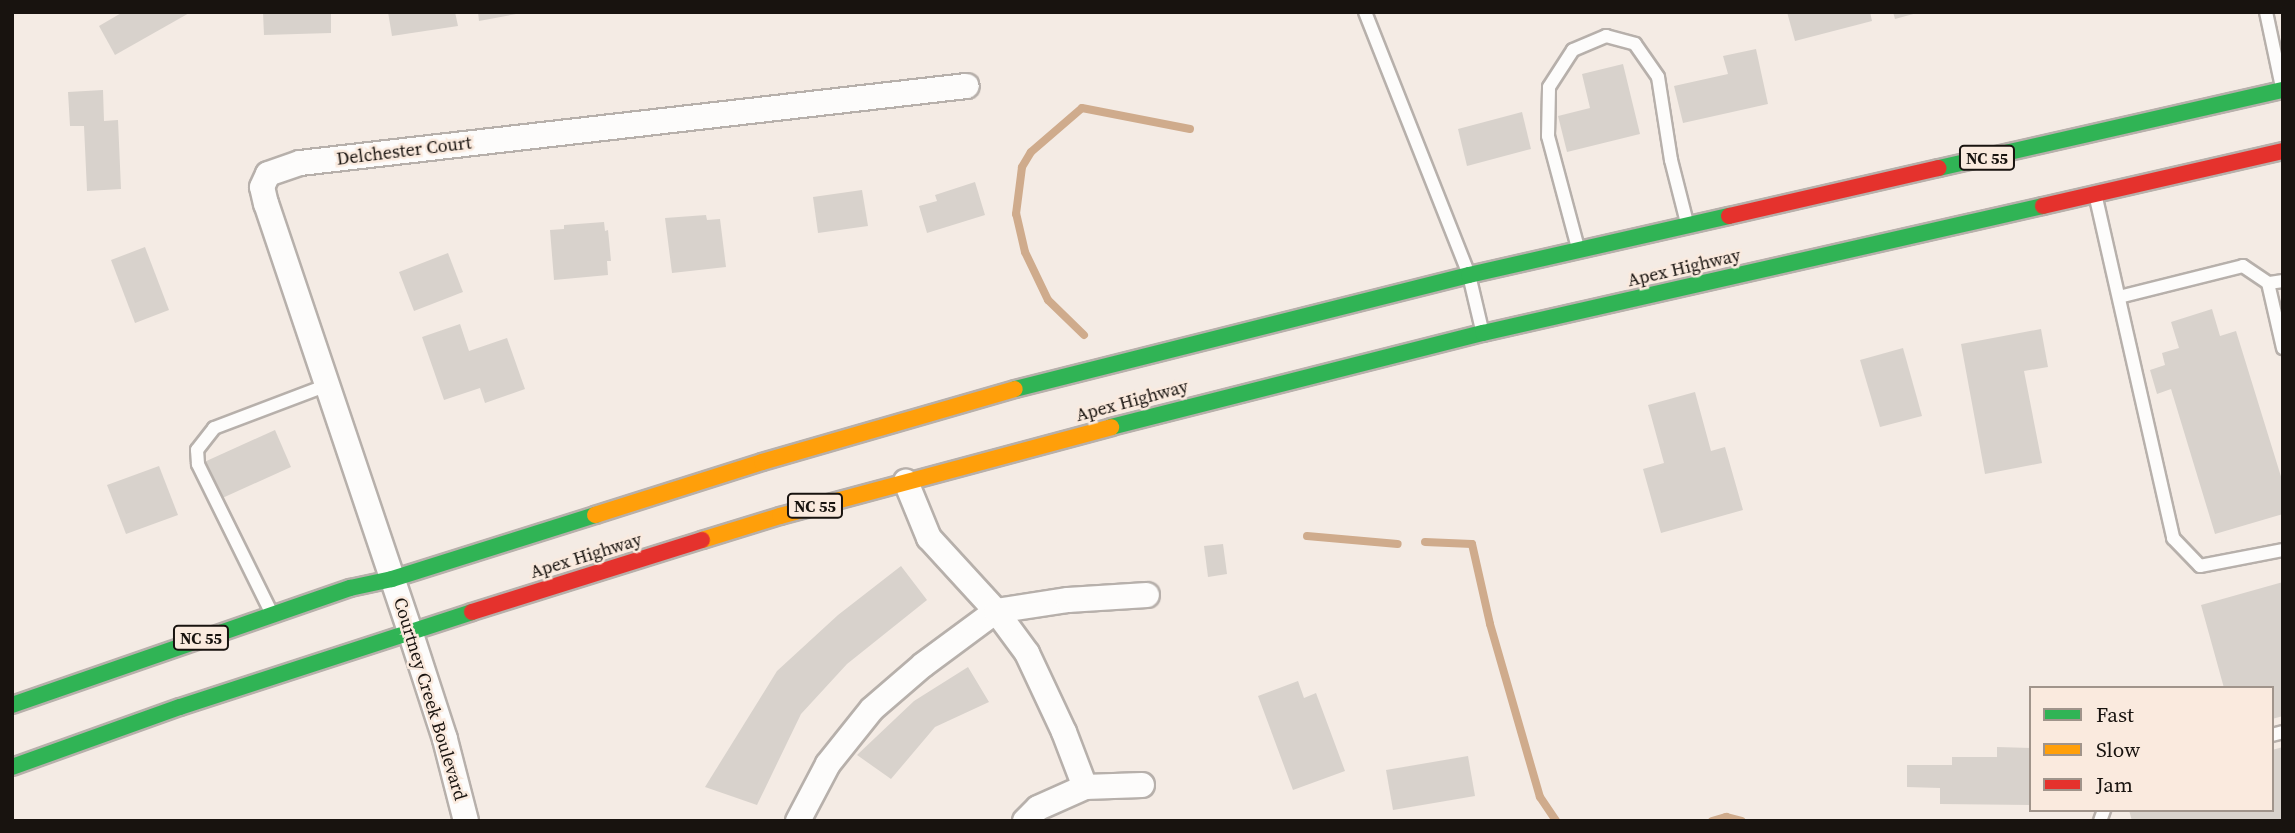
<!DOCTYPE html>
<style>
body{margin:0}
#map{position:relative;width:2295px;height:833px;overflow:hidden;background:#f4ebe4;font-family:"Source Serif 4",serif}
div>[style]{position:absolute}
.stream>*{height:8px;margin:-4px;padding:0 4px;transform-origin:4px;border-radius:4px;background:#cfab8c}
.building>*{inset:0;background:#d8d2cc}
.roads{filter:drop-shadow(2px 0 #b7b0ab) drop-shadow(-2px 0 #b7b0ab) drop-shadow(0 2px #b7b0ab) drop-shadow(0 -2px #b7b0ab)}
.lane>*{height:12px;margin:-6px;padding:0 6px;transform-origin:6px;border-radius:6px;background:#fdfcfb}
.street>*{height:24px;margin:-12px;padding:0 12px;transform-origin:12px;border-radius:12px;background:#fdfcfb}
.fast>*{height:16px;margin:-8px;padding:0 8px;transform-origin:8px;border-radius:8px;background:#30b455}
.slow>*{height:16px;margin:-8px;padding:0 8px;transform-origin:8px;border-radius:8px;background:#ff9f0a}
.jam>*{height:16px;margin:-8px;padding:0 8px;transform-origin:8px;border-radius:8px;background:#e5322d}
span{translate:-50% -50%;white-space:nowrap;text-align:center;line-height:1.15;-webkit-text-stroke:5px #faeade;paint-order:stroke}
.shield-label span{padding:2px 5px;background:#faeade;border:2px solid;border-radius:5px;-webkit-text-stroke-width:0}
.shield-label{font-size:16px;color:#18130f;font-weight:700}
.street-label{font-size:18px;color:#18130f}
.frame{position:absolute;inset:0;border:14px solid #18130f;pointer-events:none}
.legend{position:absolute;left:2029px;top:686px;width:245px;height:126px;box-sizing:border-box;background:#faeade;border:2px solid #a0948b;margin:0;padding:9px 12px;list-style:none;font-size:21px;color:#18130f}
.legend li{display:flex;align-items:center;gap:14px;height:35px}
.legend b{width:35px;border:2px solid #a0948b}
</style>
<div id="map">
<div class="stream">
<i style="left:1084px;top:335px;width:50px;rotate:-135.8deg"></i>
<i style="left:1048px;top:300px;width:53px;rotate:-115.6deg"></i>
<i style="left:1025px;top:252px;width:39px;rotate:-103deg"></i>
<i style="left:1016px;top:214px;width:47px;rotate:-82.7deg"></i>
<i style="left:1022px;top:167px;width:17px;rotate:-59deg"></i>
<i style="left:1031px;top:152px;width:67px;rotate:-40.8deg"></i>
<i style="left:1082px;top:108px;width:110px;rotate:11deg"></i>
<i style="left:1307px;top:536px;width:91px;rotate:5deg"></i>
<i style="left:1425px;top:542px;width:47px;rotate:2.4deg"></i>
<i style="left:1472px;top:544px;width:82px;rotate:77.3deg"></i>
<i style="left:1490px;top:624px;width:180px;rotate:73.9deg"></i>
<i style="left:1540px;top:797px;width:29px;rotate:56deg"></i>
<i style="left:1712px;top:821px;width:15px;rotate:-16deg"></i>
<i style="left:1726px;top:817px;width:16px;rotate:14deg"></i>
</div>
<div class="building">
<i style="clip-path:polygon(123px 12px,191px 12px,115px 55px,99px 26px)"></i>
<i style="clip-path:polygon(263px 12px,331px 12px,331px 33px,264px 35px)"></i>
<i style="clip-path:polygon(388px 12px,455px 12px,458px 26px,392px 36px)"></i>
<i style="clip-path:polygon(478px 12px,516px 12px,516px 14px,479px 21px)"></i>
<i style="clip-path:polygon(1787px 12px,1870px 12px,1872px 21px,1795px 41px)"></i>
<i style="clip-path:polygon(1893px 12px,1917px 12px,1917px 13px,1895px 19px)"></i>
<i style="clip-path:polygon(1756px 49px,1768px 104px,1683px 123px,1674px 86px,1728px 74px,1723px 56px)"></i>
<i style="clip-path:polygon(1623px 64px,1640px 134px,1567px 152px,1558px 116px,1590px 108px,1582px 74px)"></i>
<i style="clip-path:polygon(103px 90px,104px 121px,118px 120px,121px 189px,87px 191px,84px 126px,70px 126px,68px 92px)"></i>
<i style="clip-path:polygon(1522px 112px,1531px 149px,1467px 166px,1458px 129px)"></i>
<i style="clip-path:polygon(975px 182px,985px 215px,927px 233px,919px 206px,937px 201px,935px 195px)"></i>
<i style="clip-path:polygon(862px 190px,868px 226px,818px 233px,813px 197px)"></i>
<i style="clip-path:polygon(706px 215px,707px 220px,720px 219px,726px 267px,672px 273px,665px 218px)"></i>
<i style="clip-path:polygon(604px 222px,605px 231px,608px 230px,611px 261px,607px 261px,608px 275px,554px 280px,550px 230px,564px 229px,564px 225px)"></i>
<i style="clip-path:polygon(145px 247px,169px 310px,135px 323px,111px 260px)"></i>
<i style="clip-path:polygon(448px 253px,463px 292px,414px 311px,399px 272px)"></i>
<i style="clip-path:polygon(2212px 309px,2220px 336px,2236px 331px,2283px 483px,2283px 514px,2215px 534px,2171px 389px,2157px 394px,2150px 370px,2165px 365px,2162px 353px,2179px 348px,2171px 322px)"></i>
<i style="clip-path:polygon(460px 324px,469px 351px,507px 338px,525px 389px,485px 403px,480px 388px,444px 400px,422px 337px)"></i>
<i style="clip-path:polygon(2041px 329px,2048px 367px,2024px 371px,2042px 463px,1985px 474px,1961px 344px)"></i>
<i style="clip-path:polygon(1903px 348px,1922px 416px,1880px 427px,1860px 360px)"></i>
<i style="clip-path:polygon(1695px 392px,1711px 451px,1725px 447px,1743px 510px,1661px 533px,1643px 469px,1664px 463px,1648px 405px)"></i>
<i style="clip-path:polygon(275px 430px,291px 467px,218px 500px,202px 463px)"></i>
<i style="clip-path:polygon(159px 466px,178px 515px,126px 534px,107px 485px)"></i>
<i style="clip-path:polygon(1223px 544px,1227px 574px,1208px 577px,1204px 546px)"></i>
<i style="clip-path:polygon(901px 566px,927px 600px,847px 664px,801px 714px,757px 805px,705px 787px,777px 671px,838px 615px)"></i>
<i style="clip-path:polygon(2283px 582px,2283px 716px,2272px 719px,2272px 688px,2224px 688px,2201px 605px)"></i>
<i style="clip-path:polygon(968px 667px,989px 702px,935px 727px,891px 779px,857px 755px,914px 701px)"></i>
<i style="clip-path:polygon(1298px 681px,1304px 698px,1316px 693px,1345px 771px,1293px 790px,1258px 696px)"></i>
<i style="clip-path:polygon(1997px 747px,2031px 748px,2031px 805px,1940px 804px,1940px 788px,1907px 787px,1907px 765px,1952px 765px,1952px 757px,1997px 757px)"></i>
<i style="clip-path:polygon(2283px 747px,2283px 821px,2132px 821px,2129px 810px,2272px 810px,2272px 750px)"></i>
<i style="clip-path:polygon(1468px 756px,1475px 796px,1393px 810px,1386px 770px)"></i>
</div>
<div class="roads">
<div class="lane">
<i style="left:1365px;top:12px;width:283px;rotate:68.4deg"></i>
<i style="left:1469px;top:275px;width:57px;rotate:76.7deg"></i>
<i style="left:2266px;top:12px;width:77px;rotate:78deg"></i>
<i style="left:2096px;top:198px;width:349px;rotate:77.2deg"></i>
<i style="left:2173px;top:538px;width:39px;rotate:46deg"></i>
<i style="left:2200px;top:566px;width:85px;rotate:-10.9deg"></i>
<i style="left:1578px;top:248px;width:116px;rotate:-105deg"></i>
<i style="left:1548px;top:136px;width:49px;rotate:-88.8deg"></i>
<i style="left:1549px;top:87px;width:44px;rotate:-57deg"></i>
<i style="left:1573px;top:50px;width:36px;rotate:-23deg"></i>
<i style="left:1606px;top:36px;width:30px;rotate:15deg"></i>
<i style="left:1635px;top:44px;width:40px;rotate:55.1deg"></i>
<i style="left:1658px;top:77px;width:84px;rotate:81.1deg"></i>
<i style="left:1671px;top:160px;width:65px;rotate:75.7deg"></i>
<i style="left:2283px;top:281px;width:15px;rotate:172deg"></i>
<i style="left:2268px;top:283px;width:67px;rotate:77deg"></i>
<i style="left:2119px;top:297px;width:128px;rotate:-14deg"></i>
<i style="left:2243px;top:266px;width:30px;rotate:34deg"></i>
<i style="left:270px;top:610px;width:163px;rotate:-116.3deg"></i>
<i style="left:198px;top:464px;width:14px;rotate:-94deg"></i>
<i style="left:197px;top:450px;width:28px;rotate:-52deg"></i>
<i style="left:214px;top:428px;width:121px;rotate:-20.8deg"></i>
<i style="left:2272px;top:735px;width:11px;rotate:-15deg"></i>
<i style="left:2100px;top:821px;width:12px;rotate:-70deg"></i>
</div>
<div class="street">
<i style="left:1085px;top:787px;width:57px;rotate:-2deg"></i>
<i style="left:466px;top:821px;width:85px;rotate:-104.4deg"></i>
<i style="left:445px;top:739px;width:114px;rotate:-108deg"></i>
<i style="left:410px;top:631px;width:451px;rotate:-108.6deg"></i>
<i style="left:266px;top:204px;width:17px;rotate:-103deg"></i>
<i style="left:262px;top:187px;width:14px;rotate:-65deg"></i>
<i style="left:268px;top:174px;width:34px;rotate:-19deg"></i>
<i style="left:300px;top:163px;width:671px;rotate:-6.59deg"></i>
<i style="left:798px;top:821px;width:64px;rotate:-62.2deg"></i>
<i style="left:828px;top:764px;width:70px;rotate:-51.3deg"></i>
<i style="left:872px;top:709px;width:67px;rotate:-40.8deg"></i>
<i style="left:923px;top:665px;width:91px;rotate:-36.5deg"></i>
<i style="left:996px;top:611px;width:99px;rotate:-132.5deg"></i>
<i style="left:929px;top:538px;width:61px;rotate:-112.3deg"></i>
<i style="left:1025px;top:821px;width:18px;rotate:-45deg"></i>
<i style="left:1038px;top:808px;width:51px;rotate:-24.1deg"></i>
<i style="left:1085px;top:787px;width:59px;rotate:-110.9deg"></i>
<i style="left:1064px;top:732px;width:87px;rotate:-115.1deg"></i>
<i style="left:1027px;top:653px;width:52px;rotate:-126.4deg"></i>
<i style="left:996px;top:611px;width:73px;rotate:-8.7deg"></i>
<i style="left:1068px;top:600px;width:79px;rotate:-3.6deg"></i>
</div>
<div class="fast">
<i style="left:1939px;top:168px;width:353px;rotate:-12.8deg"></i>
<i style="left:1015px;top:389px;width:468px;rotate:-14.1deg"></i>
<i style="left:1469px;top:275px;width:267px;rotate:-12.8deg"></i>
<i style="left:1111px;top:427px;width:384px;rotate:-14.2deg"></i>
<i style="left:1483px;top:333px;width:574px;rotate:-12.78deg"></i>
<i style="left:12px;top:705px;width:358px;rotate:-19.1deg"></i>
<i style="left:350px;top:588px;width:43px;rotate:-12.1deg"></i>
<i style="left:392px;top:579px;width:213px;rotate:-17.5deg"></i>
<i style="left:12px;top:767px;width:178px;rotate:-19.7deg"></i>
<i style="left:180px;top:707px;width:307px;rotate:-18deg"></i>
</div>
<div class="slow">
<i style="left:595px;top:515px;width:175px;rotate:-17.6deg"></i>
<i style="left:762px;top:462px;width:263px;rotate:-16.1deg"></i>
<i style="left:702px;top:540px;width:82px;rotate:-17.1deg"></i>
<i style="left:780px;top:516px;width:343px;rotate:-15deg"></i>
</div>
<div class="jam">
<i style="left:2043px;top:206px;width:246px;rotate:-12.9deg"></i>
<i style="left:1729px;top:216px;width:215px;rotate:-12.9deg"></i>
<i style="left:472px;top:612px;width:241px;rotate:-17.4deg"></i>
</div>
</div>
<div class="shield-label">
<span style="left:1987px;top:158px">NC 55</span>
<span style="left:815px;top:506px">NC 55</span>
<span style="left:201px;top:638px">NC 55</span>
</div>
<div class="street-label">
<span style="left:404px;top:151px;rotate:-7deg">Delchester Court</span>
<span style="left:1684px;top:268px;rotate:-13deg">Apex Highway</span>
<span style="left:1132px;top:401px;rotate:-15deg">Apex Highway</span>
<span style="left:586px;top:556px;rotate:-17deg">Apex Highway</span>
<span style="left:430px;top:699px;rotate:73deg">Courtney Creek Boulevard</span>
</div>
<div class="frame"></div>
<ul class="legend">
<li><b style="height:9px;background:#30b455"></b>Fast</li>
<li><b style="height:9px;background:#ff9f0a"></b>Slow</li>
<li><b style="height:9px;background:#e5322d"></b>Jam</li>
</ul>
</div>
